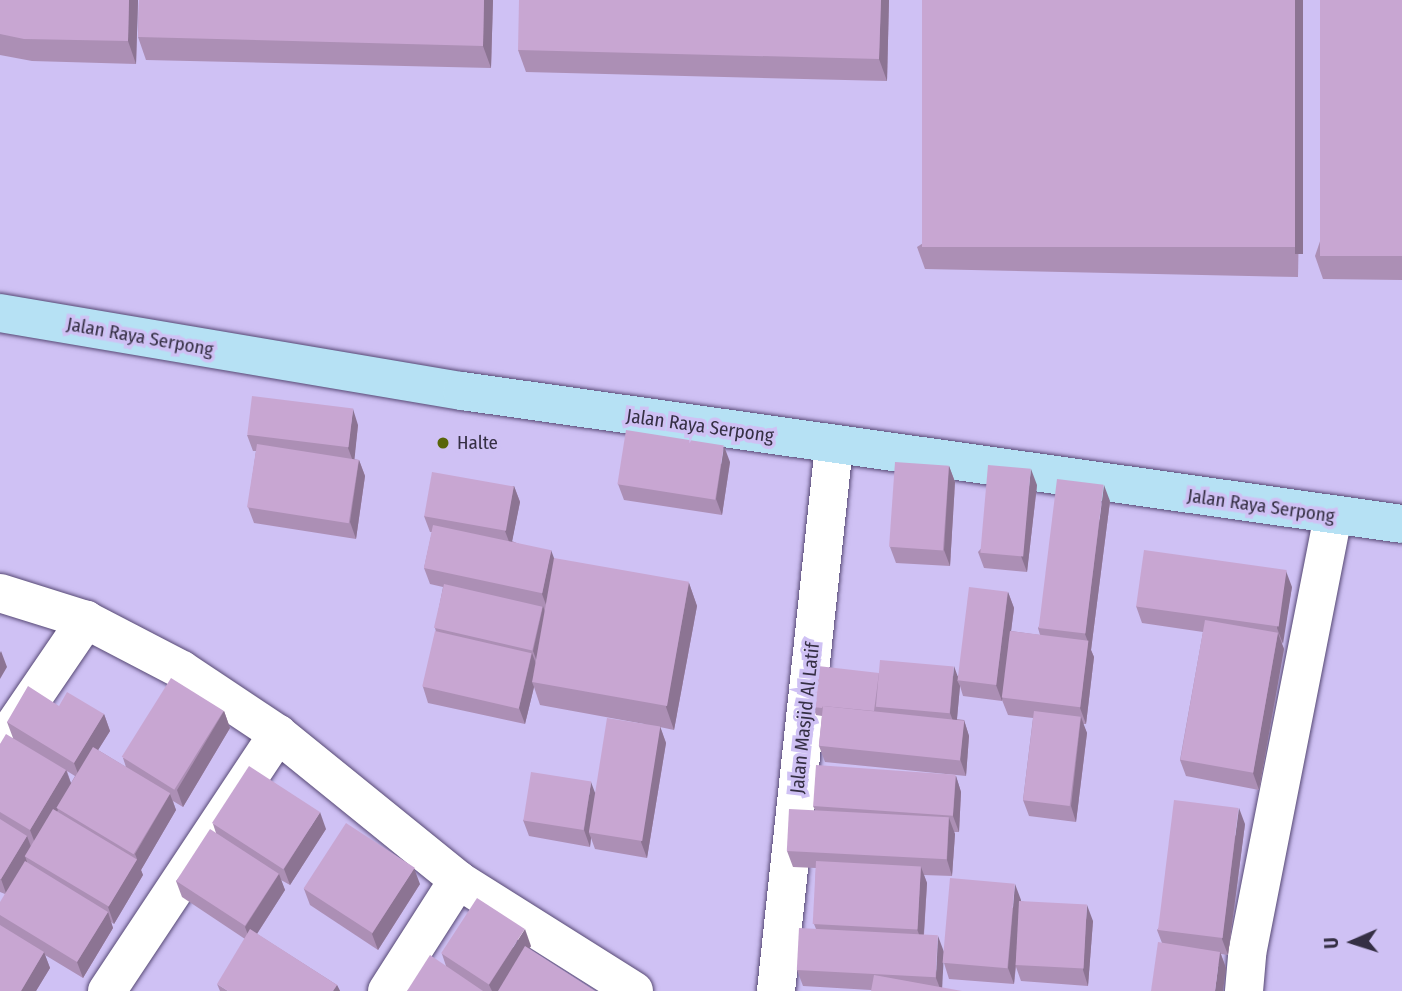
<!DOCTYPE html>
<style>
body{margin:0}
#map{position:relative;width:1402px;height:991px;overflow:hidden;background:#cfc1f4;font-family:"Fira Sans Condensed",sans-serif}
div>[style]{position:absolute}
.roads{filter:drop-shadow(0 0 2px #564874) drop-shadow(0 0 2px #564874)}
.minor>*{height:38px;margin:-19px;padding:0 19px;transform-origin:19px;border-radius:19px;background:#fff}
.secondary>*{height:38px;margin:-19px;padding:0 19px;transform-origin:19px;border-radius:19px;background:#b6e1f4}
.wall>*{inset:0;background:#ac8fb5}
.shaded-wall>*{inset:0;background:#8c7493;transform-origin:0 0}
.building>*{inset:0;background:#c8a6d2;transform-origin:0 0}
.dots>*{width:19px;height:19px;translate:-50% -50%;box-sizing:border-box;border:4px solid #cfc1f4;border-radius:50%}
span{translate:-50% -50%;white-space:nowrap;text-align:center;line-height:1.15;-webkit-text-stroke:7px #cfc1f4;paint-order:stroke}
.street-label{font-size:19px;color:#352f44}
.poi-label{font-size:19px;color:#352f44}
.left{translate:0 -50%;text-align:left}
.north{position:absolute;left:1318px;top:907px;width:70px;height:70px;-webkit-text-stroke:5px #cfc1f4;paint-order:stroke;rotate:267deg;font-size:19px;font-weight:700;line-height:28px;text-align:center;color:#352f44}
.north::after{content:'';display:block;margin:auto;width:24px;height:32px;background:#352f44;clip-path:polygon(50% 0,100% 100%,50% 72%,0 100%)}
</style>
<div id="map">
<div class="roads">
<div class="minor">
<div style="left:0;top:593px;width:90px;rotate:17.4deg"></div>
<div style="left:86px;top:620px;width:108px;rotate:27.5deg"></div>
<div style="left:182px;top:670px;width:115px;rotate:33.7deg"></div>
<div style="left:278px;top:734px;width:232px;rotate:39deg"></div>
<div style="left:458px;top:880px;width:208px;rotate:32.2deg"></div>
<div style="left:0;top:746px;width:153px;rotate:-55.7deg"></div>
<div style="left:107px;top:991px;width:309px;rotate:-56.4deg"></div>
<div style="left:387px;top:991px;width:132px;rotate:-57.4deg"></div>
<div style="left:776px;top:991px;width:548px;rotate:-83.93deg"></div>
<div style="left:1244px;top:991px;width:37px;rotate:-85deg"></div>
<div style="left:1247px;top:954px;width:446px;rotate:-78.9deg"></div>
</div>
<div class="secondary">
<div style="left:0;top:313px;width:469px;rotate:9.6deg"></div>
<div style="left:462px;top:391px;width:949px;rotate:8.05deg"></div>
</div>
</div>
<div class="wall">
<div style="clip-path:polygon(0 0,138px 0,136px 64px,32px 61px,0 55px)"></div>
<div style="clip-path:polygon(139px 0,493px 0,491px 68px,146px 60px,138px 37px)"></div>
<div style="clip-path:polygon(889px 0,887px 81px,526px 72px,518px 50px)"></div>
<div style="clip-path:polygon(1303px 0,1298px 277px,925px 269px,917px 247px)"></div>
<div style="clip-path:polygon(1402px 0,1402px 280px,1323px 279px,1315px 256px)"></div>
<div style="clip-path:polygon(358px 425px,354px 459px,359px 460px,365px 476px,356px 539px,254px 523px,248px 507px,256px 451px,253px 451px,247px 435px)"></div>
<div style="clip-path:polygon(730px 462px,722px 515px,624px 500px,618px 484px)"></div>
<div style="clip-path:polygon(949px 466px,955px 482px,950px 566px,896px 563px,890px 547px)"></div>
<div style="clip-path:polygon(1037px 485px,1027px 572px,984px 568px,978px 552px)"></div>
<div style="clip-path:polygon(514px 486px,520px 502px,512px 541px,555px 559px,689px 583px,697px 606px,674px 730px,660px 727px,666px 743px,647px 858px,595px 849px,591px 838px,590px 847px,529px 836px,523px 820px,595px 793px,644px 724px,540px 705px,534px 687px,525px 724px,428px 703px,423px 687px,436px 632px,435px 628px,443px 587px,430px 584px,424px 568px,432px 532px,430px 532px,424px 516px)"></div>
<div style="clip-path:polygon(1110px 501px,1091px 650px,1094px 657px,1086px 724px,1083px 724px,1087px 733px,1076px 822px,1029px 816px,1023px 800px,1033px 718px,1008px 715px,1002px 700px,1002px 701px,963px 696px,960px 686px,957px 719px,964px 720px,969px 736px,966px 776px,825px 762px,819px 746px,822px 716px,816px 715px,813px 707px,879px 673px,958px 676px,1008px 592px,1014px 608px,1011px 631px,1040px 635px,1038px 628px)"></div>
<div style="clip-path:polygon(1292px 587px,1282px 644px,1284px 649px,1259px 790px,1186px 776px,1180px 760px,1203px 632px,1142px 623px,1136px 606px)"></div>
<div style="clip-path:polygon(evenodd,59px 706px,104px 714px,110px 731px,98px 750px,126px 767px,123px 758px,224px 711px,230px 728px,183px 807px,173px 801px,176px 810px,141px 870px,143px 875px,114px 924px,111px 922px,113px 928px,83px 978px,45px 955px,50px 968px,36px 991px,0 991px,0 915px,5px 894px,0 892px,0 744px,13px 738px,7px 722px,59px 706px,67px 771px,75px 776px,71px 783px,67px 771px)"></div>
<div style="clip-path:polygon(956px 776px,961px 792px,959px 832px,954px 832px,955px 834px,952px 876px,924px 875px,927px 883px,924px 935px,942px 987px,871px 990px,803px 986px,797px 970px,816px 929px,814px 924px,816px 868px,793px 867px,787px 851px,815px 810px,813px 806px)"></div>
<div style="clip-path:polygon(213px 824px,326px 829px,290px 885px,281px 880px,285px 890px,257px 934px,337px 985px,340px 991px,228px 991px,245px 939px,182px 897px,176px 881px,216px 833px)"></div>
<div style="clip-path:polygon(1245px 824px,1228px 955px,1221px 954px,1226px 968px,1162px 943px,1157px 930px)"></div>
<div style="clip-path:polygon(420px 884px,378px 950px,310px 905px,304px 889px)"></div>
<div style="clip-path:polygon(1021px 901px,1093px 921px,1088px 986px,1021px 981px,1016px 967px,1014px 984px,949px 979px,944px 963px)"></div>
<div style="clip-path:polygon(531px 946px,529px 949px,595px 991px,407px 991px,446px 966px,442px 954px)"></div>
<div style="clip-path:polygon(217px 984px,228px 991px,220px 991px)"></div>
</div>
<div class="shaded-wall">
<div style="clip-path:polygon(129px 0,138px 0,136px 64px,128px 41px)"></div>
<div style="clip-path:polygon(484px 0,493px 0,491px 68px,483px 46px)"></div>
<div style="clip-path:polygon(881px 0,889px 0,887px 81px,879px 59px)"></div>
<div style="left:1295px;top:0;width:8px;height:254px"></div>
<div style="clip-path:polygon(353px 409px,358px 425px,354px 464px,348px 448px)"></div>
<div style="clip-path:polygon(724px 446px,730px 462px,722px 515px,716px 499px)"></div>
<div style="clip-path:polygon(359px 460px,365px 476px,356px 539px,350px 522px)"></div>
<div style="clip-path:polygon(949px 466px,955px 482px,950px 566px,944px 550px)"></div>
<div style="clip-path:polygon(1031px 469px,1037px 485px,1027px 572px,1021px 556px)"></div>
<div style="clip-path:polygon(1104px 485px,1110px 501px,1091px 650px,1094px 657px,1086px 724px,1080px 708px,1088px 642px,1085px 634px)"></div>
<div style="clip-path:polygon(514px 486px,520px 502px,511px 547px,505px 531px)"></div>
<div style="clip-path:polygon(551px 550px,557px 566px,548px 610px,542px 594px)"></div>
<div style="clip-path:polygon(1286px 571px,1292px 587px,1283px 644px,1277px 628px)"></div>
<div style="clip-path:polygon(689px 583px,697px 606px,674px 730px,666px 707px)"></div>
<div style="clip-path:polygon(1008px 592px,1014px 608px,1002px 701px,996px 685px)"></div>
<div style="clip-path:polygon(543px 606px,549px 623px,539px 667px,533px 651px)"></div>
<div style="clip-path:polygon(1278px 633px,1284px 649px,1259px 790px,1253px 773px)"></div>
<div style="clip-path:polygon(1px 651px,7px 667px,0 679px,0 653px)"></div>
<div style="clip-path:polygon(532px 653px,538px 669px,532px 682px,534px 687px,525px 724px,519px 708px)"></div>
<div style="clip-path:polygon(954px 666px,959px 680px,957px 680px,960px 686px,956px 729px,950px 713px)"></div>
<div style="clip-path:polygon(224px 711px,230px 728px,183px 807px,177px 790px)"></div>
<div style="clip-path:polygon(104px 714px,110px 731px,80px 779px,74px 763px)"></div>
<div style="clip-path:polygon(1081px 717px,1087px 733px,1076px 822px,1071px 806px)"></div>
<div style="clip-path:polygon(964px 720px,969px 736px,966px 776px,960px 759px)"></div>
<div style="clip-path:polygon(660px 726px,666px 743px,647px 858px,641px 842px)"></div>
<div style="clip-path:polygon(66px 770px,72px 786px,57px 808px,58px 810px,36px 846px,30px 830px)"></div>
<div style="clip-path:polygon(956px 776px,961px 792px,959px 832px,953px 816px)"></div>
<div style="clip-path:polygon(591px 782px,597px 798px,589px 833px,591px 838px,590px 847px,584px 830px)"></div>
<div style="clip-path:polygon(170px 794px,176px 810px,141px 870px,143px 875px,114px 924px,108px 907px,137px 859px,135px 854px)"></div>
<div style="clip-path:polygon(1239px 808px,1245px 824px,1228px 955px,1222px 939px)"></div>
<div style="clip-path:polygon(320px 812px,326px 829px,290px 885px,284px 869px)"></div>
<div style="clip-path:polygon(949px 818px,955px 834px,952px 876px,947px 860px)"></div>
<div style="clip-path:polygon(27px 836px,33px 852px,25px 856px,27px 862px,7px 896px,1px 879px)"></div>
<div style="clip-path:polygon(921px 867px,927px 883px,923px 945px,917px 929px)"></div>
<div style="clip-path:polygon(414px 868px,420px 884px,378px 950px,372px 934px)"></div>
<div style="clip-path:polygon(279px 874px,285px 890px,251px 943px,245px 927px)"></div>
<div style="clip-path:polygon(1015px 884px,1021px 900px,1014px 984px,1008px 968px)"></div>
<div style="clip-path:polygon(1087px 905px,1093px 921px,1088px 986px,1083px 970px)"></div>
<div style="clip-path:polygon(108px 912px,113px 928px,83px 978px,77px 962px)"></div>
<div style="clip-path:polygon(525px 929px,531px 946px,502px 991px,492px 991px,489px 985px)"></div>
<div style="clip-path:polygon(938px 936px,944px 952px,942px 991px,941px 991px,936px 978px)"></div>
<div style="clip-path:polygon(44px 952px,50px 968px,36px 991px,21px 991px)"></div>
<div style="clip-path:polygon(1220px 952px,1226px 968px,1223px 991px,1215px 991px)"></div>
<div style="clip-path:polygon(337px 985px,340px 991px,333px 991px)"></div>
</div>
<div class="building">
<div style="clip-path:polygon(0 0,129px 0,128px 41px,24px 39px,0 34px)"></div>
<div style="clip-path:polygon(139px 0,484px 0,483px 46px,138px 37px)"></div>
<div style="clip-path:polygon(519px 0,881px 0,879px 59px,518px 50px)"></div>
<div style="left:922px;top:0;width:373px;height:247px"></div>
<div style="left:1320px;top:0;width:82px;height:256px"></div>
<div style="left:252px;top:396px;width:102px;height:39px;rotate:7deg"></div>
<div style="left:626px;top:430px;width:99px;height:55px;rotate:9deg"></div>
<div style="left:257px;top:444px;width:103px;height:64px;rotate:9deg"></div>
<div style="left:895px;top:462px;width:54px;height:85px;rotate:4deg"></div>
<div style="left:988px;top:465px;width:43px;height:88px;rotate:5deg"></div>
<div style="left:432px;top:472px;width:83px;height:45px;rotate:10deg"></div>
<div style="left:1057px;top:479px;width:47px;height:150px;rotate:7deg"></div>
<div style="left:433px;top:525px;width:121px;height:44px;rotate:12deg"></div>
<div style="left:1144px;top:550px;width:144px;height:57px;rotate:8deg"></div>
<div style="left:554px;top:558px;width:137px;height:126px;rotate:10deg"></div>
<div style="left:444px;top:584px;width:101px;height:45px;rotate:13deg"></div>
<div style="left:969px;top:587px;width:39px;height:94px;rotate:7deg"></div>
<div style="left:1205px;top:620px;width:74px;height:142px;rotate:10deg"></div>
<div style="left:435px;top:631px;width:99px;height:57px;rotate:13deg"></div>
<div style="left:1010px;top:631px;width:79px;height:67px;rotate:7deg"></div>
<div style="left:880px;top:660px;width:74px;height:47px;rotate:5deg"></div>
<div style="clip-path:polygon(818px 666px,879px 673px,874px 711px,823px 706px,822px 708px,813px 707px)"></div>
<div style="left:171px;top:678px;width:62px;height:93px;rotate:32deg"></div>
<div style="clip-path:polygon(28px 686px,59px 706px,67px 692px,104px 714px,74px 763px,7px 722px)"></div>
<div style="left:823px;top:706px;width:142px;height:40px;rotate:6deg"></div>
<div style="left:1034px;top:711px;width:47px;height:90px;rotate:7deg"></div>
<div style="left:607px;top:718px;width:54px;height:116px;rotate:9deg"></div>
<div style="clip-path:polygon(6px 734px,66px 770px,30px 830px,0 812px,0 744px)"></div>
<div style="left:93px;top:747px;width:90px;height:71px;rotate:31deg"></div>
<div style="left:816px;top:765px;width:140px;height:41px;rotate:4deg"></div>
<div style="left:249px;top:766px;width:85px;height:68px;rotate:33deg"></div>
<div style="left:531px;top:772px;width:61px;height:49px;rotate:9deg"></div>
<div style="left:1174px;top:800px;width:65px;height:131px;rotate:7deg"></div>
<div style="left:53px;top:809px;width:98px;height:55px;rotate:31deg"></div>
<div style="left:789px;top:809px;width:160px;height:42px;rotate:3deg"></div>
<div style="clip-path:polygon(0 819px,27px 836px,1px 879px,0 879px)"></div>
<div style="left:346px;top:823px;width:82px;height:78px;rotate:33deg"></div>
<div style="left:210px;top:829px;width:82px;height:62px;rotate:33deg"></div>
<div style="clip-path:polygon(25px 861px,108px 912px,77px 962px,0 915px,0 902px)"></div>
<div style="left:816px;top:861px;width:105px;height:63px;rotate:3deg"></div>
<div style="left:950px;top:878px;width:65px;height:85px;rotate:5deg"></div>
<div style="left:477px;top:898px;width:57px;height:66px;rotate:33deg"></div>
<div style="left:1019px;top:901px;width:68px;height:64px;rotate:3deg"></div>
<div style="clip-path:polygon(0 925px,44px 952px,21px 991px,0 991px)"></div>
<div style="left:799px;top:928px;width:139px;height:42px;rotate:3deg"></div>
<div style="clip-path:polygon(250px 929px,337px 985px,333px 991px,228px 991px,217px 984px)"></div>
<div style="clip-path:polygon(1158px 942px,1220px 952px,1215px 991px,1151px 991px)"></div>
<div style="clip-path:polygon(525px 946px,595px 991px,498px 991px)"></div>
<div style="clip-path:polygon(430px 955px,483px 991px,407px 991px)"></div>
<div style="clip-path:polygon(874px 975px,962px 991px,871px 991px)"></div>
</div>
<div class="dots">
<div style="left:443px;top:443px;background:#596509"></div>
</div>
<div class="street-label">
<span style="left:140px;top:337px;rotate:10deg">Jalan Raya Serpong</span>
<span style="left:700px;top:426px;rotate:8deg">Jalan Raya Serpong</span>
<span style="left:1261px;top:506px;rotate:8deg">Jalan Raya Serpong</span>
<span style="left:805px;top:718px;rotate:-84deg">Jalan Masjid Al Latif</span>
</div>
<div class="poi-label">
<span class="left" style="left:457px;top:443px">Halte</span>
</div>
<div class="north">U</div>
</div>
